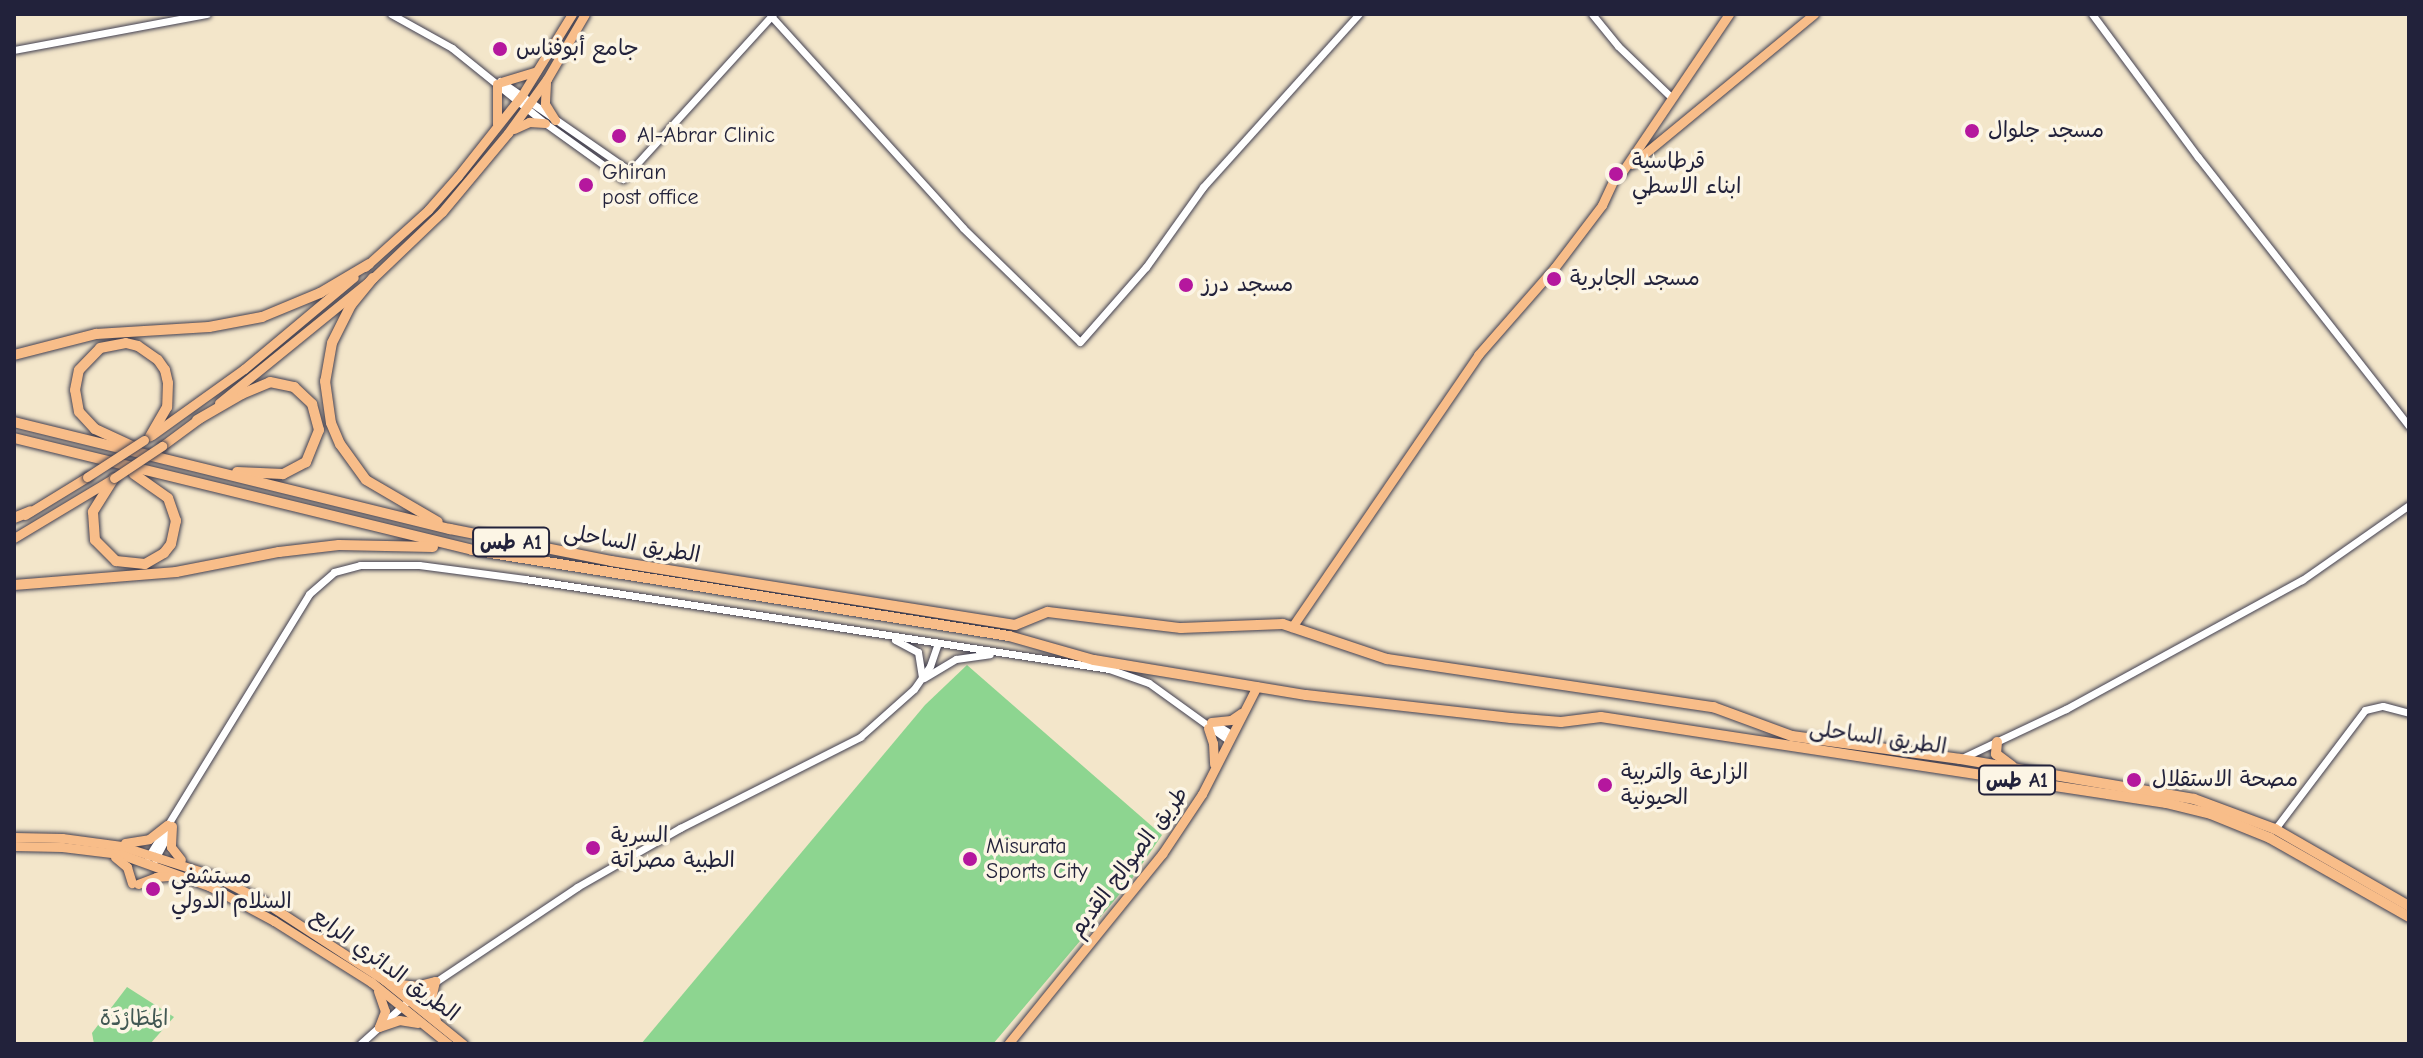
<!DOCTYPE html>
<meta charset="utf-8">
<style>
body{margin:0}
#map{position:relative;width:2423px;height:1058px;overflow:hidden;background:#f3e6ca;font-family:"Comic Neue","Playpen Sans Arabic",sans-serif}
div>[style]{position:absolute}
.green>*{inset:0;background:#8dd590}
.roads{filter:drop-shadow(0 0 2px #413f50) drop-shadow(0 0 2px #413f50)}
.minor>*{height:7px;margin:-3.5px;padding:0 3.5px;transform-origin:3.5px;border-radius:3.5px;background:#fff}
.major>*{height:9px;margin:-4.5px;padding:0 4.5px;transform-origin:4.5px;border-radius:4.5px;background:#f8bd89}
.highway>*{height:10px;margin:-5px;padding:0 5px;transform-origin:5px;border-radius:5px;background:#f8bd89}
.bridges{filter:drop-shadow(0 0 2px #413f50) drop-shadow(0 0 2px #413f50)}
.major-bridge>*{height:9px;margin:-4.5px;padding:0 4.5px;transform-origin:4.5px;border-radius:4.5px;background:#f8bd89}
.dots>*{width:22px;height:22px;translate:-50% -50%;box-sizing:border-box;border:4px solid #fcf5e5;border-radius:50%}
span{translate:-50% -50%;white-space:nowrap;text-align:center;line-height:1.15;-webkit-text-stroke:7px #fcf5e5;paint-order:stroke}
.shield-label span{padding:2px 6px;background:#fcf5e5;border:2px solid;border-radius:6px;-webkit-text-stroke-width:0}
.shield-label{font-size:20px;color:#22223b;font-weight:700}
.poi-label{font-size:22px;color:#22223b}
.left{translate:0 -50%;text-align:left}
.street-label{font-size:22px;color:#22223b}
.park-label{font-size:22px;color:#425854}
.frame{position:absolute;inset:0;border:16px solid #22223b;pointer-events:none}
</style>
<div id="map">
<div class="green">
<div style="clip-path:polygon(967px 665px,1162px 835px,1129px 883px,993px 1044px,641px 1044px,925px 705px)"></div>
<div style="clip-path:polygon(127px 987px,174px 1017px,150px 1044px,94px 1044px,92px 1033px)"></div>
</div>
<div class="roads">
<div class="minor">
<div style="left:391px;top:14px;width:70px;rotate:29.1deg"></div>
<div style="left:452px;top:48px;width:119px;rotate:38.9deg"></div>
<div style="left:545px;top:123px;width:96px;rotate:35.7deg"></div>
<div style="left:623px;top:179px;width:223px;rotate:-47.7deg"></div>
<div style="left:1592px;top:14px;width:41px;rotate:50.9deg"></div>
<div style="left:1618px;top:46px;width:75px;rotate:43.9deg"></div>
<div style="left:2092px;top:14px;width:178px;rotate:53.5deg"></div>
<div style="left:2198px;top:157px;width:342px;rotate:51.9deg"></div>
<div style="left:771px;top:16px;width:286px;rotate:47.8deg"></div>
<div style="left:963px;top:228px;width:163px;rotate:44.3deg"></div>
<div style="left:1080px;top:342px;width:100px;rotate:-48.7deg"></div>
<div style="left:1146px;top:267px;width:98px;rotate:-54.5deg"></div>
<div style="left:1203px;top:187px;width:233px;rotate:-48deg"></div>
<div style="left:14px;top:50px;width:196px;rotate:-10.6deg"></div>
<div style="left:500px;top:81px;width:158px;rotate:34.7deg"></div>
<div style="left:895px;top:640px;width:26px;rotate:28deg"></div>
<div style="left:918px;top:652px;width:25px;rotate:81deg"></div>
<div style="left:924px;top:678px;width:37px;rotate:-31deg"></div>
<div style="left:956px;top:659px;width:34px;rotate:-8deg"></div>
<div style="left:1212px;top:722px;width:22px;rotate:32deg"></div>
<div style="left:1960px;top:759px;width:117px;rotate:-25.3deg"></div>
<div style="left:2066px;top:709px;width:269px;rotate:-28.7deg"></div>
<div style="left:2302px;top:580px;width:131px;rotate:-35deg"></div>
<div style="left:2275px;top:829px;width:149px;rotate:-52.9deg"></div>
<div style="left:2365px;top:710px;width:18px;rotate:-13deg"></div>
<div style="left:2383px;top:706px;width:27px;rotate:15deg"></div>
<div style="left:148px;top:857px;width:308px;rotate:-58.5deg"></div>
<div style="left:309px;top:594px;width:33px;rotate:-41deg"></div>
<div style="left:334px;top:572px;width:27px;rotate:-15deg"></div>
<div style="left:360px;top:565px;width:59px"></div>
<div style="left:419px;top:565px;width:107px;rotate:7.5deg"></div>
<div style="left:525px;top:579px;width:591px;rotate:8.76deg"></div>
<div style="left:1109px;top:669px;width:42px;rotate:19.3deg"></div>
<div style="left:1149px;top:683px;width:97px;rotate:35.8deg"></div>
<div style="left:155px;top:859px;width:32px;rotate:-62deg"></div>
<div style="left:360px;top:1044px;width:67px;rotate:-42deg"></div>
<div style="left:410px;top:999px;width:201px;rotate:-33.8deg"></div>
<div style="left:577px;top:887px;width:119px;rotate:-29.8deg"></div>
<div style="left:680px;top:828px;width:202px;rotate:-26.8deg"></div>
<div style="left:860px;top:737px;width:72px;rotate:-41.6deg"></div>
<div style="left:914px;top:689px;width:28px;rotate:-55deg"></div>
<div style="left:930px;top:666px;width:24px;rotate:-71deg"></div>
</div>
<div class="major">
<div style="left:501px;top:82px;width:37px;rotate:-17deg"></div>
<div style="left:546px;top:83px;width:21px;rotate:93deg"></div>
<div style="left:545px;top:104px;width:19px;rotate:58deg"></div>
<div style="left:497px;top:124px;width:40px;rotate:-90deg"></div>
<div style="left:514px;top:129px;width:17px;rotate:-25deg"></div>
<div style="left:529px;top:122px;width:16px;rotate:4deg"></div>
<div style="left:1632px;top:164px;width:236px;rotate:-39.5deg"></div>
<div style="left:365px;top:267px;width:85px;rotate:-42.1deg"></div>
<div style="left:428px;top:210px;width:45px;rotate:-48.6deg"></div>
<div style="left:458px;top:176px;width:103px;rotate:-51.7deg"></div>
<div style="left:522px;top:95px;width:95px;rotate:-58.3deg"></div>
<div style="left:219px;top:403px;width:198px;rotate:-39.1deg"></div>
<div style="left:373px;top:278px;width:95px;rotate:-43.7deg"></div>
<div style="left:442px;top:212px;width:103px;rotate:-50.1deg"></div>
<div style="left:508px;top:133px;width:67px;rotate:-54.2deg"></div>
<div style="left:547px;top:79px;width:75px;rotate:-59.7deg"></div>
<div style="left:152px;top:435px;width:113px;rotate:-35.7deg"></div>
<div style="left:244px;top:369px;width:143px;rotate:-39.9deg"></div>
<div style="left:162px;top:446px;width:49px;rotate:-36.6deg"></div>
<div style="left:25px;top:515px;width:73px;rotate:-31.5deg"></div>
<div style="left:14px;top:538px;width:117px;rotate:-31deg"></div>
<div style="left:1292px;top:627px;width:330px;rotate:-55.6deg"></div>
<div style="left:1478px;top:355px;width:117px;rotate:-48.8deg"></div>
<div style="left:1555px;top:267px;width:78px;rotate:-52.8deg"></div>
<div style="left:1602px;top:205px;width:29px;rotate:-65deg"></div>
<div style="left:1614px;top:179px;width:11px;rotate:-41deg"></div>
<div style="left:1622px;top:172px;width:191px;rotate:-55.9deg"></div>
<div style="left:1211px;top:722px;width:20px;rotate:-6deg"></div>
<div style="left:1231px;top:720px;width:12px;rotate:-35deg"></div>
<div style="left:1208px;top:728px;width:16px;rotate:72deg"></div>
<div style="left:1213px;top:743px;width:21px;rotate:87deg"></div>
<div style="left:172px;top:826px;width:21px;rotate:93deg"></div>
<div style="left:171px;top:847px;width:16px;rotate:52deg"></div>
<div style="left:14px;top:837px;width:48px;rotate:1.2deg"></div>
<div style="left:62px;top:838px;width:60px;rotate:7.7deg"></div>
<div style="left:121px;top:846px;width:96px;rotate:17.7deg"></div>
<div style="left:212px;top:875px;width:57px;rotate:27deg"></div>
<div style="left:263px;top:901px;width:145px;rotate:33.1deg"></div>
<div style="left:384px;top:980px;width:102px;rotate:39deg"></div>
<div style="left:125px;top:843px;width:24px;rotate:-9deg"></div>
<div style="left:149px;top:839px;width:23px;rotate:-38deg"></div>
<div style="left:14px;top:846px;width:48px;rotate:1.2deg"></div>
<div style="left:62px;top:847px;width:58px;rotate:6.9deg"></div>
<div style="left:120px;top:854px;width:95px;rotate:19.8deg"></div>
<div style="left:209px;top:886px;width:74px;rotate:28.3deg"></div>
<div style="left:274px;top:921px;width:115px;rotate:32.2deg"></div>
<div style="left:371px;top:982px;width:99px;rotate:38.8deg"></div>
<div style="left:115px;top:857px;width:16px;rotate:40deg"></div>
<div style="left:127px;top:867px;width:17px;rotate:73deg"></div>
<div style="left:138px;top:884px;width:19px;rotate:-21deg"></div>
<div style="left:156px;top:877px;width:21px;rotate:-5deg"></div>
<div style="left:435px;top:981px;width:22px;rotate:103deg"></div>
<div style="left:430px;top:1002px;width:19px;rotate:72deg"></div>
<div style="left:392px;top:983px;width:23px;rotate:7deg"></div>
<div style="left:415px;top:986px;width:21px;rotate:-14deg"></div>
<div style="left:378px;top:991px;width:21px;rotate:71deg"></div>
<div style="left:385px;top:1011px;width:17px;rotate:111deg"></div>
<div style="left:379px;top:1027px;width:21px;rotate:-19deg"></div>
<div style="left:399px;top:1020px;width:19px;rotate:9deg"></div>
<div style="left:1008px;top:1044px;width:245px;rotate:-51deg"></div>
<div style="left:1162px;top:854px;width:72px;rotate:-56.3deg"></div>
<div style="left:1202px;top:794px;width:121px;rotate:-63deg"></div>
</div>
<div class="highway">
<div style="left:373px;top:278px;width:35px;rotate:129deg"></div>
<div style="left:351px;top:305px;width:42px;rotate:116.6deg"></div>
<div style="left:332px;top:343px;width:39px;rotate:100deg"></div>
<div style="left:325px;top:381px;width:42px;rotate:81.9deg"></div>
<div style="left:331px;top:423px;width:23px;rotate:67deg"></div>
<div style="left:340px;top:444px;width:44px;rotate:54.2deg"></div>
<div style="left:366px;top:480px;width:83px;rotate:30.3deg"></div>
<div style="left:14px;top:355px;width:85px;rotate:-14.4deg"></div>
<div style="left:96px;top:334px;width:113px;rotate:-3.5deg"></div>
<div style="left:209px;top:327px;width:54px;rotate:-10.7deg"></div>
<div style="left:262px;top:317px;width:63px;rotate:-22.5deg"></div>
<div style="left:320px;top:293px;width:57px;rotate:-30.6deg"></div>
<div style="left:197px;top:420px;width:52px;rotate:-30deg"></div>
<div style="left:242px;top:394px;width:30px;rotate:-23deg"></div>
<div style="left:270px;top:382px;width:25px;rotate:12deg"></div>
<div style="left:294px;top:387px;width:25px;rotate:43deg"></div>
<div style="left:312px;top:404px;width:27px;rotate:75deg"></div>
<div style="left:319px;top:430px;width:35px;rotate:112deg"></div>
<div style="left:306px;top:462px;width:26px;rotate:152deg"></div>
<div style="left:283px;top:474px;width:46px;rotate:-177.5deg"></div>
<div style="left:14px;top:422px;width:449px;rotate:13.8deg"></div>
<div style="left:450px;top:529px;width:164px;rotate:11.2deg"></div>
<div style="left:611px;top:561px;width:409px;rotate:9deg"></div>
<div style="left:1015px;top:625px;width:35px;rotate:-22deg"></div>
<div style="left:1048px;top:612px;width:134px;rotate:6.9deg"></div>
<div style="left:1181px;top:628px;width:102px;rotate:-2.2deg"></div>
<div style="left:1283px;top:624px;width:110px;rotate:18.6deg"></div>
<div style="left:1387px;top:659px;width:330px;rotate:8.4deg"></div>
<div style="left:1713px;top:707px;width:84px;rotate:20.2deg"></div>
<div style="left:1792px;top:736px;width:170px;rotate:7.8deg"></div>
<div style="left:1960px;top:759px;width:237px;rotate:9.7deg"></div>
<div style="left:2194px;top:799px;width:86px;rotate:20.3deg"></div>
<div style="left:2275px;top:829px;width:155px;rotate:29.9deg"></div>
<div style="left:14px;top:438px;width:471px;rotate:13.7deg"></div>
<div style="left:472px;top:550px;width:544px;rotate:9.1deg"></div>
<div style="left:1009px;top:636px;width:88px;rotate:15.8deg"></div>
<div style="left:1094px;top:660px;width:215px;rotate:9.4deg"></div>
<div style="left:1306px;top:695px;width:206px;rotate:6.4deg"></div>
<div style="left:1511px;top:718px;width:50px;rotate:4.6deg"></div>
<div style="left:1561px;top:722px;width:40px;rotate:-7.1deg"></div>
<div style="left:1601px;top:717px;width:572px;rotate:8.65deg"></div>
<div style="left:2166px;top:803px;width:46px;rotate:13.7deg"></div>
<div style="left:2211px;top:814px;width:64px;rotate:22.1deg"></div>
<div style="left:2270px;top:838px;width:160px;rotate:29.6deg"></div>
<div style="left:132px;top:446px;width:41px;rotate:-155.3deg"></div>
<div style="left:95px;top:429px;width:23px;rotate:-133deg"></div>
<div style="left:79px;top:412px;width:22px;rotate:-100deg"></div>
<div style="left:75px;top:390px;width:20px;rotate:-79deg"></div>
<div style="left:79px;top:370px;width:30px;rotate:-46deg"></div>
<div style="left:100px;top:348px;width:26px;rotate:-11deg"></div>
<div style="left:126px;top:343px;width:12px;rotate:14deg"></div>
<div style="left:138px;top:346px;width:24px;rotate:35deg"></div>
<div style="left:158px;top:360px;width:12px;rotate:55deg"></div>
<div style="left:165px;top:370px;width:13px;rotate:77deg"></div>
<div style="left:168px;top:383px;width:24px;rotate:92deg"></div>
<div style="left:167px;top:407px;width:34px;rotate:120deg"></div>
<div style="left:114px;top:478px;width:40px;rotate:122deg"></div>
<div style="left:93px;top:512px;width:28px;rotate:86deg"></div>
<div style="left:95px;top:540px;width:30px;rotate:45deg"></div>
<div style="left:116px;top:561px;width:29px;rotate:6deg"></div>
<div style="left:145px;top:564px;width:22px;rotate:-30deg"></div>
<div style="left:164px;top:553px;width:11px;rotate:-52deg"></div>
<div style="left:171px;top:544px;width:24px;rotate:-78deg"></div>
<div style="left:176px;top:521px;width:24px;rotate:-109deg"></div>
<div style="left:168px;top:498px;width:42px;rotate:-144.8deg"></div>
<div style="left:14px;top:518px;width:18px;rotate:-22deg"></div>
<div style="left:14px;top:585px;width:163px;rotate:-4.6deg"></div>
<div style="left:176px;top:572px;width:105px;rotate:-11deg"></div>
<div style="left:279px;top:552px;width:60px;rotate:-6.7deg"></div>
<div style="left:339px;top:545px;width:94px;rotate:1.2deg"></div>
<div style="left:1997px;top:742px;width:12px;rotate:95deg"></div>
<div style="left:1996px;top:754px;width:20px;rotate:37deg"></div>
</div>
</div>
<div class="bridges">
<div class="major-bridge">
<div style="left:87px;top:477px;width:68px;rotate:-33deg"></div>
<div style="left:114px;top:478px;width:58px;rotate:-33.7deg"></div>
</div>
</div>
<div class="dots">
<div style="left:500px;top:49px;background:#b5179e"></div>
<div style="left:1972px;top:131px;background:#b5179e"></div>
<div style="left:619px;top:136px;background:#b5179e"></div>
<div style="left:1616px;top:174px;background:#b5179e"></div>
<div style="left:586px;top:185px;background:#b5179e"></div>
<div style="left:1554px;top:279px;background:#b5179e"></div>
<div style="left:1186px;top:285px;background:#b5179e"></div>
<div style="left:2134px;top:780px;background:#b5179e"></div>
<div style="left:1605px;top:785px;background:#b5179e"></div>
<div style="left:593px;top:848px;background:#b5179e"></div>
<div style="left:970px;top:859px;background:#b5179e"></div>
<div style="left:153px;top:889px;background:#b5179e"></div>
</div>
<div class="shield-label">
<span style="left:511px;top:542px">طس A1</span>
<span style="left:2017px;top:780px">طس A1</span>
</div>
<div class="poi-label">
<span class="left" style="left:516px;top:49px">جامع أبوفناس</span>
<span class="left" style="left:1988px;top:131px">مسجد جلوال</span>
<span class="left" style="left:637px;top:136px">Al-Abrar Clinic</span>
<span class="left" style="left:1632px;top:174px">قرطاسية<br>ابناء الاسطي</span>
<span class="left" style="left:602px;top:185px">Ghiran<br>post office</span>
<span class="left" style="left:1570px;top:279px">مسجد الجابرية</span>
<span class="left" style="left:1202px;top:285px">مسجد درز</span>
<span class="left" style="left:1621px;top:785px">الزارعة والتربية<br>الحيونية</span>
<span class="left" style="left:2152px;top:780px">مصحة الاستقلال</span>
<span class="left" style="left:611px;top:848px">السرية<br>الطبية مصراتة</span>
<span class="left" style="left:986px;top:859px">Misurata<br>Sports City</span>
<span class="left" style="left:171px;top:889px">مستشفي<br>السلام الدولي</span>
</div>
<div class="street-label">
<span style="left:632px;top:544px;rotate:10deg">الطريق الساحلى</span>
<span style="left:1878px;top:738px;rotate:8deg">الطريق الساحلى</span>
<span style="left:1129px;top:862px;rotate:-53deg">طريق الصوالح القديم</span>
<span style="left:385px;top:965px;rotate:36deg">الطريق الدائري الرابع</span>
</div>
<div class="park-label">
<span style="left:134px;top:1019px">المَطَارْدَة</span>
</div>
<div class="frame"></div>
</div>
